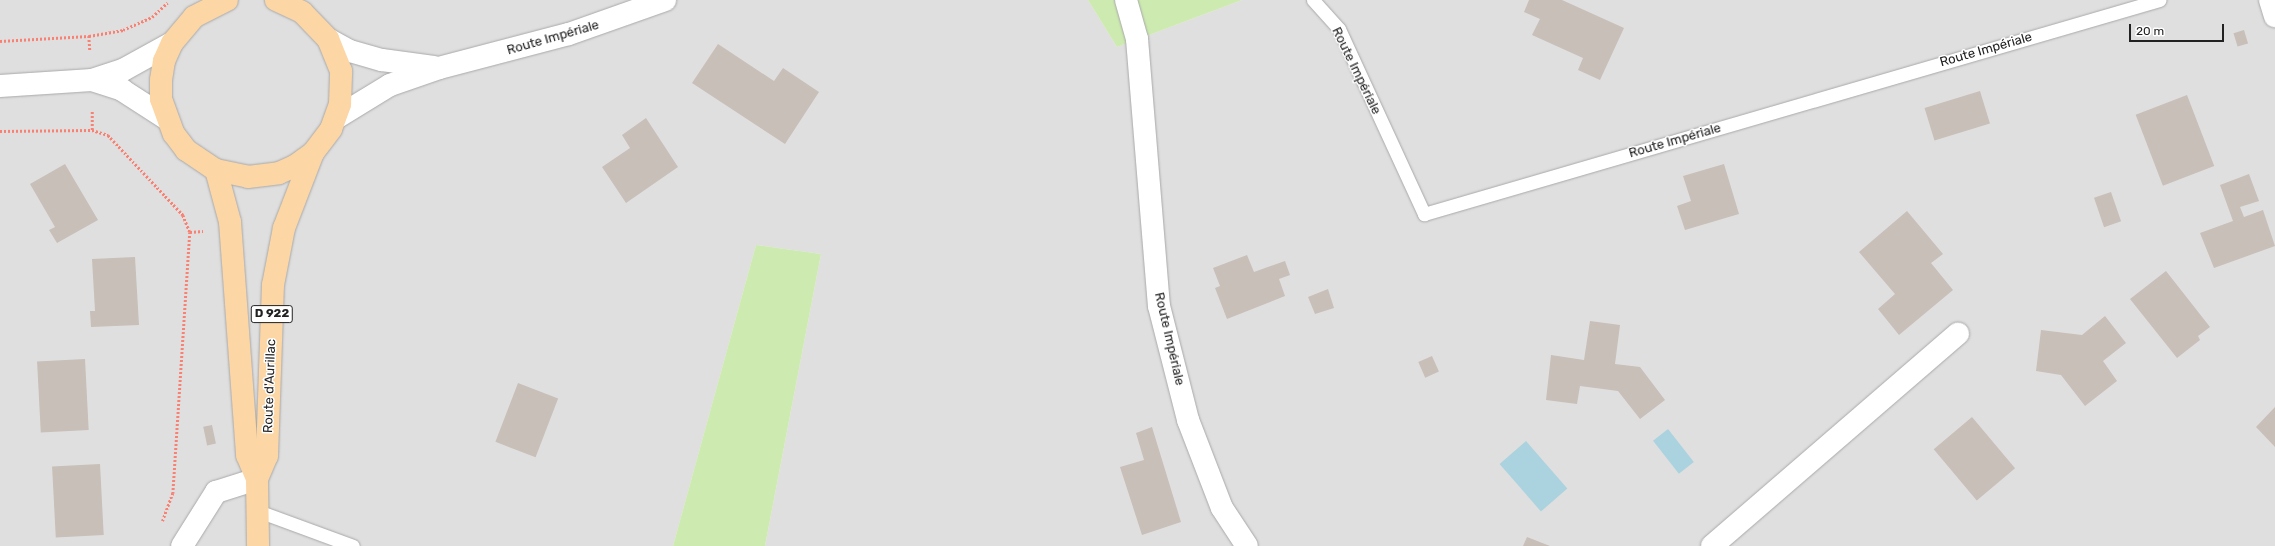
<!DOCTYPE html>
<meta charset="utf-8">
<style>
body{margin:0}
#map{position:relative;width:2275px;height:546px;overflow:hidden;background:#f2efe9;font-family:Rubik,sans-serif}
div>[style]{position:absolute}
.residential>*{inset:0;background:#e0dfdf}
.grass>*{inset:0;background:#cdebb0}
.water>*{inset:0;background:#aad3df;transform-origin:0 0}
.building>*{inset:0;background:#c7bfb8;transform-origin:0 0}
.path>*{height:2.5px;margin-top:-1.25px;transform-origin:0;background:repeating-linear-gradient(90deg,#fa8072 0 2px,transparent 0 4px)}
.roads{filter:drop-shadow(0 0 1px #a9a9a9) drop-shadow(0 0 1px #a9a9a9)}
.service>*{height:13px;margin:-6.5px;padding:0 6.5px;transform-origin:6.5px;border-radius:6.5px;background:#fff}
.minor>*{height:22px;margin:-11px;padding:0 11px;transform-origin:11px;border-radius:11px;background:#fff}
.tertiary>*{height:22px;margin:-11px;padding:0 11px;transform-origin:11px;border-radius:11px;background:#fff}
.primary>*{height:22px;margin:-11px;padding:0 11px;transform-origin:11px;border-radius:11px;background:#fcd6a4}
span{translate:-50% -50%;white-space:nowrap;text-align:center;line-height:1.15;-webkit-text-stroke:3px #fff;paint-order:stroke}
.shield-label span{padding:1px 3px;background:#fff;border:1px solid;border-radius:3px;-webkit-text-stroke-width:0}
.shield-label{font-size:12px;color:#222;font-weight:700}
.street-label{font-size:13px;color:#222}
.scale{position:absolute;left:2129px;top:24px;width:95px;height:18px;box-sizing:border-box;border:2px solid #222;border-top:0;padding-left:5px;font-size:12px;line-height:14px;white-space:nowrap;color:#222;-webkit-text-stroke:3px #fff;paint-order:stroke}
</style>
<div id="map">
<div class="residential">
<div style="clip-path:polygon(0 0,1088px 0,1117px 47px,1242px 0,2275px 0,2275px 546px,765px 546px,821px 254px,756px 245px,673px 546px,0 546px)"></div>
</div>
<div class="grass">
<div style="clip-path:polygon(1088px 0,1242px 0,1117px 47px)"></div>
<div style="clip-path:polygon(756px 245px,821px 254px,765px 546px,673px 546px)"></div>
</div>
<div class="water">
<div style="left:1668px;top:429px;width:42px;height:19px;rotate:52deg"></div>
<div style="left:1526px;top:441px;width:63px;height:35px;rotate:49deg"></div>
</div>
<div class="building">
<div style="clip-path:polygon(1529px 0,1562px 0,1624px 28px,1600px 80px,1578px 70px,1583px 58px,1532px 35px,1540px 19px,1524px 12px)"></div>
<div style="left:2244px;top:30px;width:14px;height:11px;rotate:73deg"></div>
<div style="clip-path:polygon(718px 44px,774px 81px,783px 68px,819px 92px,785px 144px,692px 83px)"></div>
<div style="left:1980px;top:91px;width:34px;height:58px;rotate:73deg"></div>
<div style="left:2187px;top:95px;width:76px;height:55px;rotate:69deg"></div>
<div style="clip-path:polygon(646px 118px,678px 167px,626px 203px,602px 167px,630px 148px,622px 135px)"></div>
<div style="clip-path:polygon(65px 164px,98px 220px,57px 243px,49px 230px,55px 227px,30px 184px)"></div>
<div style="clip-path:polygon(1724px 164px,1739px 214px,1685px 230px,1677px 206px,1691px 201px,1683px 176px)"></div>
<div style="clip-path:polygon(2249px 174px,2259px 201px,2240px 207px,2244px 217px,2263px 210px,2275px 246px,2214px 268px,2200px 233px,2233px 221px,2220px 185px)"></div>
<div style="left:2111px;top:192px;width:31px;height:18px;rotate:71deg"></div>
<div style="clip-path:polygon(1907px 211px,1943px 254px,1931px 263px,1953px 290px,1899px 335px,1878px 309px,1895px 294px,1859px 252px)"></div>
<div style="clip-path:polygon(1247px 255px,1254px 272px,1285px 261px,1290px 275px,1279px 279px,1285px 296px,1227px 319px,1215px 288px,1220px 286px,1213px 268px)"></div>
<div style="clip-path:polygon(135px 257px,139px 325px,91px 327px,90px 311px,95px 311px,92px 259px)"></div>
<div style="clip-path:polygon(2166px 271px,2210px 327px,2198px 336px,2200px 340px,2177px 358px,2130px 299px)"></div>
<div style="clip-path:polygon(1328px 289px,1334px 308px,1315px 314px,1308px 297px)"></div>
<div style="clip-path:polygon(2105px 316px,2126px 343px,2103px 361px,2117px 381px,2085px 406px,2061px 375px,2036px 371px,2041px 330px,2082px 335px)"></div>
<div style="clip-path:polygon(1590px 321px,1620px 325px,1615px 364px,1640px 367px,1665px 400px,1640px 419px,1618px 391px,1580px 386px,1577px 404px,1546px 400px,1551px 355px,1584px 360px)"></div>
<div style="left:1432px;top:356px;width:17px;height:15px;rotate:66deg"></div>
<div style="left:85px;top:359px;width:71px;height:48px;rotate:87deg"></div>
<div style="left:518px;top:383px;width:43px;height:63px;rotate:21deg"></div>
<div style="clip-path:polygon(2275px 407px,2275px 447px,2256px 427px)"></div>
<div style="left:1972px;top:417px;width:67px;height:50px;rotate:50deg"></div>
<div style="left:212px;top:425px;width:19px;height:9px;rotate:78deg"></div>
<div style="clip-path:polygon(1152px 427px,1181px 522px,1142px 535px,1120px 467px,1144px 460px,1136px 433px)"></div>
<div style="left:100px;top:464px;width:71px;height:48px;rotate:87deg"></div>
<div style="clip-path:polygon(1527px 537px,1550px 546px,1523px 546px)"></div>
</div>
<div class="path">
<div style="left:89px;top:36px;width:15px;rotate:86deg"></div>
<div style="left:0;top:41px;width:89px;rotate:-3.2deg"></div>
<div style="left:89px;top:36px;width:35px;rotate:-10deg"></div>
<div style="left:123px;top:30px;width:32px;rotate:-24deg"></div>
<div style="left:152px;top:17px;width:21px;rotate:-43deg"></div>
<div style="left:92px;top:130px;width:20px;rotate:-90deg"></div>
<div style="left:0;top:131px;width:92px;rotate:-0.6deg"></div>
<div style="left:92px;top:130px;width:17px;rotate:17deg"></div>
<div style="left:108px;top:135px;width:110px;rotate:46.8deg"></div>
<div style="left:183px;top:215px;width:18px;rotate:68deg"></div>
<div style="left:190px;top:232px;width:262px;rotate:93.7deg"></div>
<div style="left:173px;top:493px;width:30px;rotate:110deg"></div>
<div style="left:190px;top:232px;width:13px;rotate:-4deg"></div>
</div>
<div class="roads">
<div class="service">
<div style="left:1313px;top:0;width:39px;rotate:48deg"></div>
<div style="left:1339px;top:29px;width:204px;rotate:65.3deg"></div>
<div style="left:1424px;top:214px;width:766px;rotate:-16.23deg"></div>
<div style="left:258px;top:511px;width:101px;rotate:20.2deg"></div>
</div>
<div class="minor">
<div style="left:2270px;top:0;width:17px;rotate:73deg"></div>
<div style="left:182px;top:546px;width:64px;rotate:-57.8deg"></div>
<div style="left:216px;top:492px;width:43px;rotate:-17.6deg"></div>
<div style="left:1712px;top:546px;width:325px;rotate:-40.8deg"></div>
</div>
<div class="tertiary">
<div style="left:1126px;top:0;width:41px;rotate:74.2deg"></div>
<div style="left:1137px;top:39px;width:268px;rotate:85.3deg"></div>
<div style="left:1159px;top:306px;width:118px;rotate:75.7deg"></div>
<div style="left:1188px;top:420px;width:94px;rotate:68.9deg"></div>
<div style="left:1222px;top:508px;width:45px;rotate:56.7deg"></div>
<div style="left:328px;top:39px;width:25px;rotate:29deg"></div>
<div style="left:350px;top:51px;width:33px;rotate:16deg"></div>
<div style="left:382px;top:60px;width:52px;rotate:7.7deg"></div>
<div style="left:92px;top:80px;width:32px;rotate:18deg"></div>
<div style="left:122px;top:90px;width:54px;rotate:32.8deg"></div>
<div style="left:0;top:86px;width:92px;rotate:-3.7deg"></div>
<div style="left:92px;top:80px;width:33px;rotate:-18deg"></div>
<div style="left:123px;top:70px;width:56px;rotate:-28.9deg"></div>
<div style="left:336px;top:118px;width:63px;rotate:-31.4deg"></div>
<div style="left:390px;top:85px;width:52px;rotate:-19.1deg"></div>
<div style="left:439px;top:68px;width:134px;rotate:-14.7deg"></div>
<div style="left:569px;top:34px;width:102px;rotate:-19.5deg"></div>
</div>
<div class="primary">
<div style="left:227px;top:0;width:37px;rotate:153deg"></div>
<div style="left:194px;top:17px;width:34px;rotate:130deg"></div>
<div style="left:172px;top:43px;width:20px;rotate:114deg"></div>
<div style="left:164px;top:61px;width:19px;rotate:99deg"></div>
<div style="left:161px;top:80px;width:19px;rotate:90deg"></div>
<div style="left:161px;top:99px;width:37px;rotate:70deg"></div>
<div style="left:174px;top:134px;width:20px;rotate:53deg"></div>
<div style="left:186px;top:150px;width:36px;rotate:34deg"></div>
<div style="left:216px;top:170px;width:33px;rotate:12deg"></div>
<div style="left:248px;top:177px;width:31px;rotate:-7deg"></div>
<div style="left:279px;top:173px;width:17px;rotate:-24deg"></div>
<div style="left:295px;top:166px;width:22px;rotate:-36deg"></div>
<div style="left:313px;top:153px;width:30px;rotate:-53deg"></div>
<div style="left:331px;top:129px;width:27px;rotate:-70deg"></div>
<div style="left:340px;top:104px;width:33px;rotate:-88deg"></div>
<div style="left:341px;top:71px;width:35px;rotate:-112deg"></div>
<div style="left:328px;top:39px;width:37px;rotate:-134deg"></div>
<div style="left:302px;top:12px;width:29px;rotate:-155deg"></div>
<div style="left:216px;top:170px;width:54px;rotate:74.9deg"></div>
<div style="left:230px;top:222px;width:234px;rotate:85.8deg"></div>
<div style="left:247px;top:455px;width:26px;rotate:67deg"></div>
<div style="left:257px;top:479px;width:67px;rotate:89.1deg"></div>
<div style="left:257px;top:479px;width:25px;rotate:-67deg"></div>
<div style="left:267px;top:456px;width:171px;rotate:-88deg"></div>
<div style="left:273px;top:285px;width:58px;rotate:-79.1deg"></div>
<div style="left:284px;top:228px;width:80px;rotate:-68.9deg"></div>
</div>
</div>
<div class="shield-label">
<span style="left:272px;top:314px">D 922</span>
</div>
<div class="street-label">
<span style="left:553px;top:38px;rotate:-16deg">Route Impériale</span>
<span style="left:1986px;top:50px;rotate:-16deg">Route Impériale</span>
<span style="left:1356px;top:71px;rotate:64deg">Route Impériale</span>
<span style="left:1675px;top:141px;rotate:-16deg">Route Impériale</span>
<span style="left:1169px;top:339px;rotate:77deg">Route Impériale</span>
<span style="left:270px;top:386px;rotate:-88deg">Route d'Aurillac</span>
</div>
<div class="scale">20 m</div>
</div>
